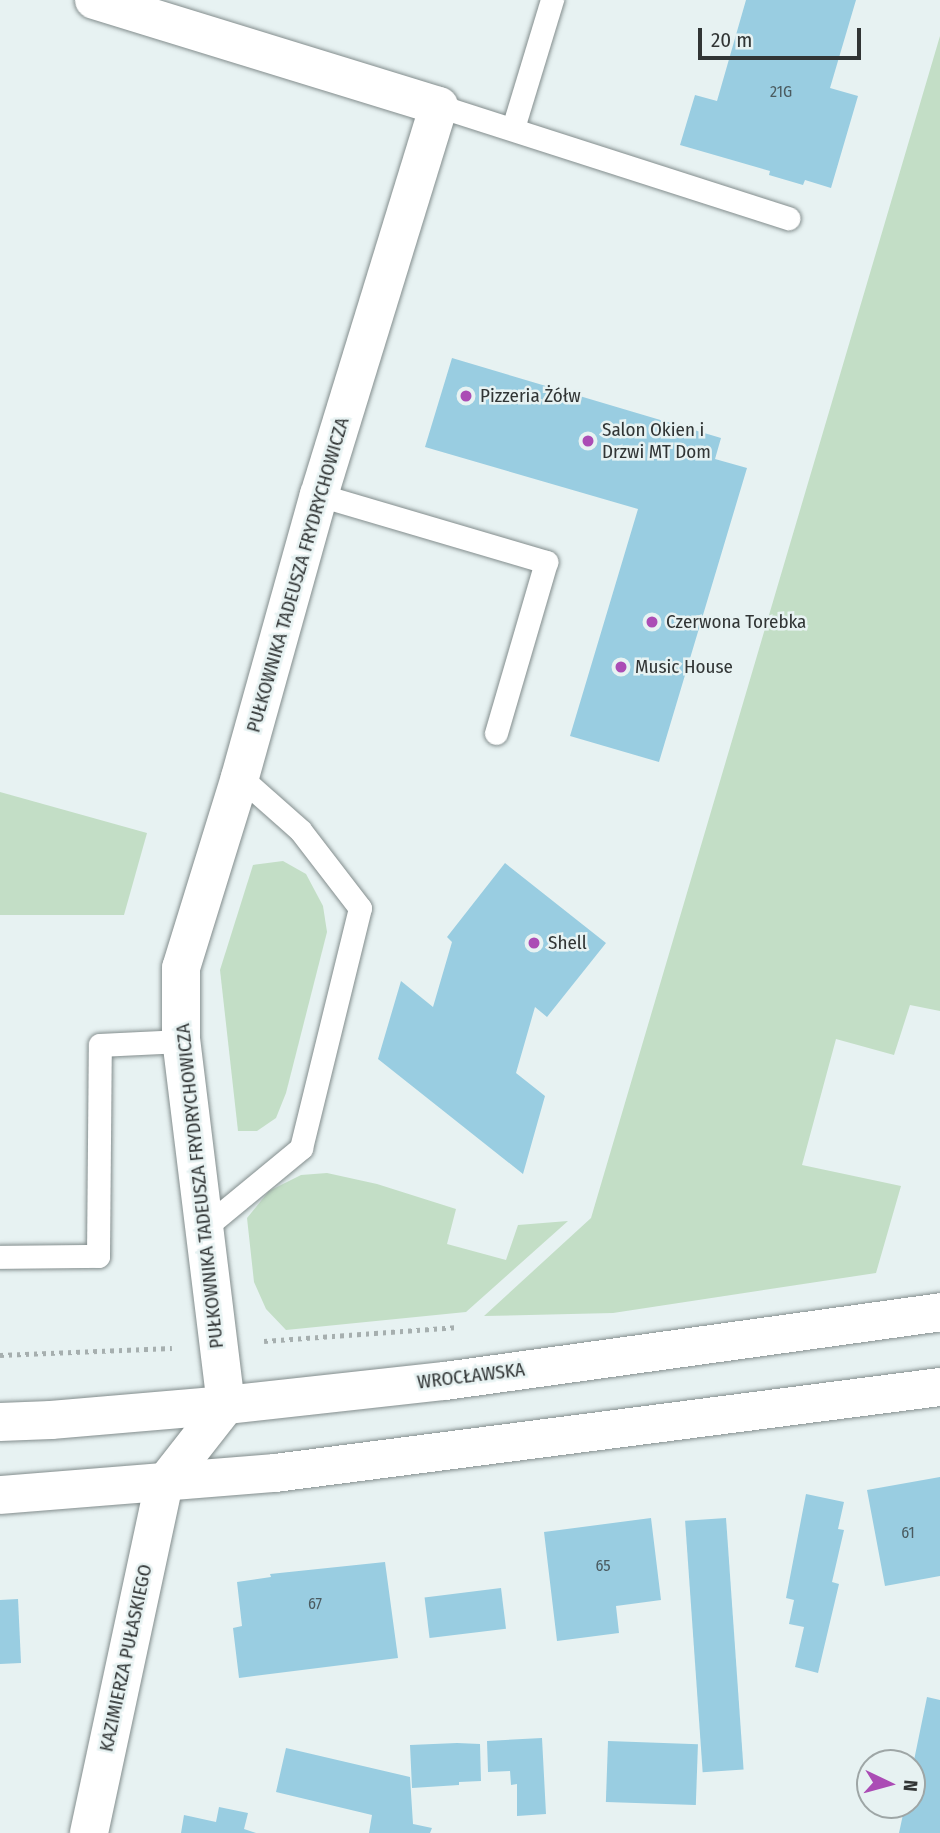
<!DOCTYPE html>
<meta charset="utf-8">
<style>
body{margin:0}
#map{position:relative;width:940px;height:1833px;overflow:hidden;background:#e7f2f2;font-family:"Fira Sans Condensed",sans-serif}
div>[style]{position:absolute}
.green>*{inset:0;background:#c3dec6}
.building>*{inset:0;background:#99cde1;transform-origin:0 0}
.path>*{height:4.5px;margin-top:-2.25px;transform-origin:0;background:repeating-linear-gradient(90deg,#a6afaf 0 3.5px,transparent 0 8.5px)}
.roads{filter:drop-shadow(0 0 2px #838d8d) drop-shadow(0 0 2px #838d8d)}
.lane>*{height:23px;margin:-11.5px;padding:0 11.5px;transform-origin:11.5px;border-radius:11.5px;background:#fff}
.street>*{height:38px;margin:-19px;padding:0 19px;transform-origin:19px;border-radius:19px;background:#fff}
.secondary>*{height:38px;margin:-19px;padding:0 19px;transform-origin:19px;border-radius:19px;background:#fff}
.dots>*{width:19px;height:19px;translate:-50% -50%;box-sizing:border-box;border:4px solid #e7f2f2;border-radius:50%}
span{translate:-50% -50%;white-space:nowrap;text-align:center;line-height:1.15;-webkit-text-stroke:5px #e7f2f2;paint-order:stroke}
.number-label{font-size:16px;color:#4b5b60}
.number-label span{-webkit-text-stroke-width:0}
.poi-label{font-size:19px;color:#313535}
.left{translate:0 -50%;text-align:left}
.street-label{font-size:19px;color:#313535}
.north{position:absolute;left:856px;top:1749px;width:70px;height:70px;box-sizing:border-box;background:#e7f2f2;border:2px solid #9ea6a6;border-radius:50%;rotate:95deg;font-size:19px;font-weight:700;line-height:28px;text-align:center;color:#313535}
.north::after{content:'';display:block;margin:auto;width:24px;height:32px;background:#ab4cb5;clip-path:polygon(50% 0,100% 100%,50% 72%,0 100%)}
.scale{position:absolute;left:698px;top:28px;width:163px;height:32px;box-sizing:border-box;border:4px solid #313535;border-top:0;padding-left:9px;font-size:21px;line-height:24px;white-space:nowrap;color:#313535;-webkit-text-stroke:5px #e7f2f2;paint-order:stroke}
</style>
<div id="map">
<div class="green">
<div style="clip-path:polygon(940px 36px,940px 1011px,910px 1005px,894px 1055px,836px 1039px,802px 1165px,901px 1186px,876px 1273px,613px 1313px,484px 1316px,591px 1218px)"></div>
<div style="clip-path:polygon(0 792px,147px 833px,124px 915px,0 915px)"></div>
<div style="clip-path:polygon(283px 861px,306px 874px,323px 906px,327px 932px,286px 1093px,276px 1118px,257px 1131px,238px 1131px,220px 970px,253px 865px)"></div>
<div style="clip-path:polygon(327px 1173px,377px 1184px,456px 1209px,447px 1244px,506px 1260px,518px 1225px,568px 1221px,466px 1312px,286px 1330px,266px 1309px,254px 1282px,247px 1218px,269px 1191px,301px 1175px)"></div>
</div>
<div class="building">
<div style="clip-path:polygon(746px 0,856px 0,830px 88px,858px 96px,831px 188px,805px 180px,803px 185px,769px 175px,770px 171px,680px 145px,695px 95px,717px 101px)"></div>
<div style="clip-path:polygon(452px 358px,721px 438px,715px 459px,747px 468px,659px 762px,570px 736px,638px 509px,425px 447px)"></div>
<div style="clip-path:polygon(505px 863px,606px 943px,547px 1017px,535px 1007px,516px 1073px,545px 1096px,523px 1174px,378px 1059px,401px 981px,433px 1007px,452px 942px,447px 937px)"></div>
<div style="clip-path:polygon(940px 1477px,940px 1576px,885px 1586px,867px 1490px)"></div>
<div style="clip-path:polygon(806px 1494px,844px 1502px,838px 1529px,844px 1530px,832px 1582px,839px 1584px,818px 1673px,795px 1667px,804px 1627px,789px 1624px,794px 1600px,786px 1598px)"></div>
<div style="clip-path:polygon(651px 1518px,661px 1600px,616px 1606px,619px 1633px,557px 1641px,544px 1532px)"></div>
<div style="left:726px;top:1518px;width:252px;height:41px;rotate:86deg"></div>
<div style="clip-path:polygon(385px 1562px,398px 1658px,239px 1678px,233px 1628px,242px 1626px,237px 1582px,271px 1577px,270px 1574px)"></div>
<div style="left:501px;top:1588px;width:41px;height:77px;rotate:83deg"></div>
<div style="clip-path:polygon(18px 1599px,21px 1663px,0 1664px,0 1600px)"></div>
<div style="clip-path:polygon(927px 1697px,940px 1700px,940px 1833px,899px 1833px,905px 1805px,912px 1805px,912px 1770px)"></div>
<div style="clip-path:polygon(542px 1738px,546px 1814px,517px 1816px,517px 1784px,511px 1785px,510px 1771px,488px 1772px,487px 1741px)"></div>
<div style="left:608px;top:1741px;width:90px;height:61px;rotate:2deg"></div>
<div style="clip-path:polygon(457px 1743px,480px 1744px,481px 1781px,459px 1782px,459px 1785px,412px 1788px,410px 1745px)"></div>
<div style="clip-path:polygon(286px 1748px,410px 1777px,413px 1824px,432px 1828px,430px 1833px,369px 1833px,372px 1815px,276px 1792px)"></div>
<div style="clip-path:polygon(219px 1807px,248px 1813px,244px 1829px,256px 1833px,181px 1833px,184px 1815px,216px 1822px)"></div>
</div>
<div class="path">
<div style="left:264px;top:1341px;width:195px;rotate:-4.1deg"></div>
<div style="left:0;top:1355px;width:172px;rotate:-2.3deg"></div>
</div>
<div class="roads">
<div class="lane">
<div style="left:439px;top:106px;width:367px;rotate:17.8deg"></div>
<div style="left:513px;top:128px;width:134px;rotate:-73.1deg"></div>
<div style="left:319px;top:495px;width:237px;rotate:16.4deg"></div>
<div style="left:546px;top:562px;width:178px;rotate:106.3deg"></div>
<div style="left:204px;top:1228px;width:126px;rotate:-39.5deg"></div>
<div style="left:301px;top:1148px;width:247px;rotate:-76.2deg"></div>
<div style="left:360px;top:908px;width:98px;rotate:-127.6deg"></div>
<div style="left:300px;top:830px;width:80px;rotate:-138.5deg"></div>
<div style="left:0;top:1257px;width:98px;rotate:-0.6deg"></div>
<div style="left:98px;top:1256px;width:211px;rotate:-89.5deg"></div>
<div style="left:100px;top:1045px;width:81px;rotate:-2.8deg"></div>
</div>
<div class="street">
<div style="left:89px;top:1833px;width:357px;rotate:-77.9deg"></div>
<div style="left:164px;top:1484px;width:100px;rotate:-51.9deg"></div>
<div style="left:226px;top:1405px;width:367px;rotate:-97deg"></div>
<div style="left:181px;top:1041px;width:73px;rotate:-90deg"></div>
<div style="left:181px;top:968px;width:200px;rotate:-72.8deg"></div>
<div style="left:240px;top:777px;width:293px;rotate:-74.4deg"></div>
<div style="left:319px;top:495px;width:407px;rotate:-72.9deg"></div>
<div style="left:439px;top:106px;width:361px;rotate:-162.9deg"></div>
</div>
<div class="secondary">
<div style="left:0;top:1422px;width:51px;rotate:-2.2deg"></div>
<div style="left:51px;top:1420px;width:176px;rotate:-4.9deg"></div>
<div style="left:226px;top:1405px;width:220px;rotate:-6.3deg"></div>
<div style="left:445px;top:1381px;width:500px;rotate:-7.9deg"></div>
<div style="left:0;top:1495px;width:276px;rotate:-4.6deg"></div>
<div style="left:275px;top:1473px;width:671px;rotate:-7.37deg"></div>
</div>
</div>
<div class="dots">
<div style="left:466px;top:396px;background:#ab4cb5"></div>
<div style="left:588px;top:441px;background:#ab4cb5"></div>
<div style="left:652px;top:622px;background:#ab4cb5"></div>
<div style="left:621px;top:667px;background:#ab4cb5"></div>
<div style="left:534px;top:943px;background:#ab4cb5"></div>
</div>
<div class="number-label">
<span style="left:781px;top:92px">21G</span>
<span style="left:908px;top:1533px">61</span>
<span style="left:603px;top:1566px">65</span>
<span style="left:315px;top:1604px">67</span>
</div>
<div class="poi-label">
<span class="left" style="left:480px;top:396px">Pizzeria Żółw</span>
<span class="left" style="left:602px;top:441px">Salon Okien i<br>Drzwi MT Dom</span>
<span class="left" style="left:666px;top:622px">Czerwona Torebka</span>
<span class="left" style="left:635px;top:667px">Music House</span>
<span class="left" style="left:548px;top:943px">Shell</span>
</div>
<div class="street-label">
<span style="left:298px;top:575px;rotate:-74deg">PUŁKOWNIKA TADEUSZA FRYDRYCHOWICZA</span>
<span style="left:200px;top:1186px;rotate:-96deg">PUŁKOWNIKA TADEUSZA FRYDRYCHOWICZA</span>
<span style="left:471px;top:1376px;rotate:-7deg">WROCŁAWSKA</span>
<span style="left:126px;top:1658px;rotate:-78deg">KAZIMIERZA PUŁASKIEGO</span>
</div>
<div class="north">N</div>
<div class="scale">20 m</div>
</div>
